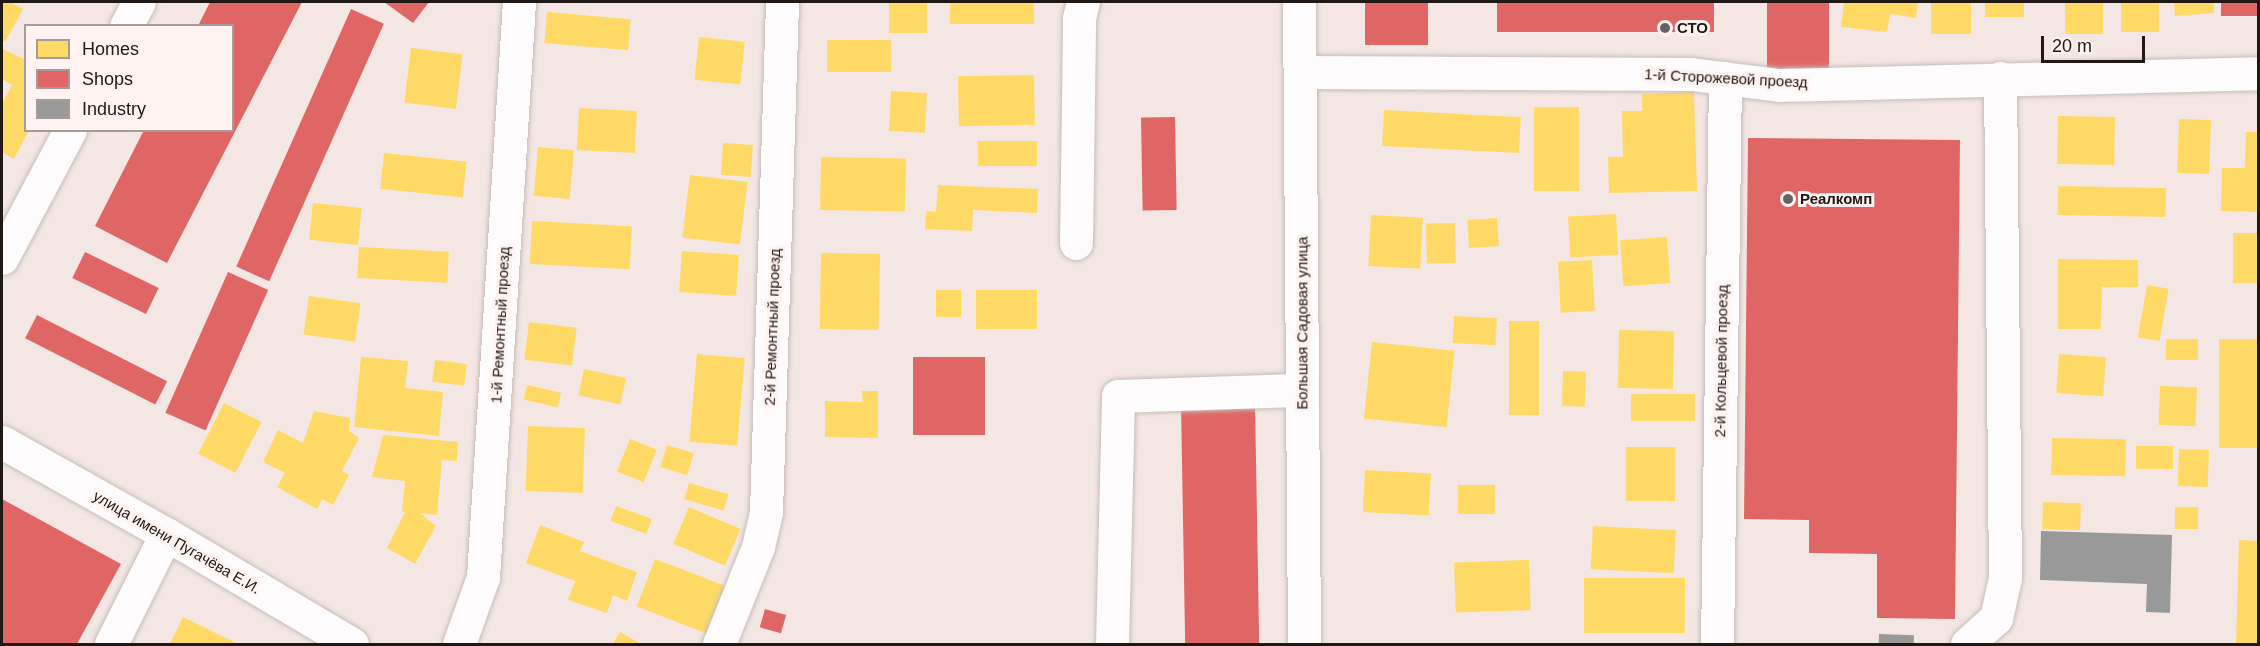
<!DOCTYPE html>
<meta charset="utf-8">
<style>
body{margin:0}
#map{position:relative;width:2260px;height:646px;overflow:hidden;background:#f4e7e3;font-family:Helvetica,sans-serif}
div>[style]{position:absolute}
.homes>*{inset:0;background:#ffd966;transform-origin:0 0}
.shops>*{inset:0;background:#e06666;transform-origin:0 0}
.industry>*{inset:0;background:#999;transform-origin:0 0}
.roads{filter:drop-shadow(0 0 2px #c6bcb9) drop-shadow(0 0 2px #c6bcb9)}
.minor>*{height:33px;margin:-16.5px;padding:0 16.5px;transform-origin:16.5px;border-radius:16.5px;background:#fdfbfb}
.dots>*{width:16px;height:16px;translate:-50% -50%;box-sizing:border-box;border:3px solid #fef3f0;border-radius:50%}
span{translate:-50% -50%;white-space:nowrap;text-align:center;line-height:1.15;-webkit-text-stroke:6px #fef3f0;paint-order:stroke}
.poi-label{font-size:15px;color:#201815;font-weight:700}
.left{translate:0 -50%;text-align:left}
.street-label{font-size:15px;color:#201815}
.frame{position:absolute;inset:0;border:3px solid #201815;pointer-events:none}
.legend{position:absolute;left:24px;top:24px;width:210px;height:108px;box-sizing:border-box;background:#fef3f0;border:2px solid #a59b98;margin:0;padding:8px 10px;list-style:none;font-size:18px;color:#201815}
.legend li{display:flex;align-items:center;gap:12px;height:30px}
.legend b{width:30px;border:2px solid #a59b98}
.scale{position:absolute;left:2041px;top:36px;width:104px;height:27px;box-sizing:border-box;border:3px solid #201815;border-top:0;padding-left:8px;font-size:18px;line-height:21px;white-space:nowrap;color:#201815;-webkit-text-stroke:4px #fef3f0;paint-order:stroke}
</style>
<div id="map">
<div class="homes">
<div style="clip-path:polygon(2px 2px,10px 2px,23px 9px,5px 42px,2px 39px)"></div>
<div style="left:889px;top:2px;width:38px;height:31px"></div>
<div style="left:950px;top:2px;width:84px;height:22px"></div>
<div style="clip-path:polygon(1844px 2px,1918px 2px,1916px 18px,1890px 14px,1887px 32px,1841px 27px)"></div>
<div style="left:1931px;top:2px;width:40px;height:32px"></div>
<div style="left:1985px;top:2px;width:39px;height:15px"></div>
<div style="left:2065px;top:2px;width:38px;height:32px"></div>
<div style="left:2121px;top:2px;width:38px;height:30px"></div>
<div style="clip-path:polygon(2174px 2px,2214px 2px,2214px 13px,2175px 16px)"></div>
<div style="left:547px;top:12px;width:84px;height:31px;rotate:5deg"></div>
<div style="left:699px;top:37px;width:46px;height:43px;rotate:6deg"></div>
<div style="left:891px;top:40px;width:32px;height:64px;rotate:90deg"></div>
<div style="left:411px;top:48px;width:52px;height:55px;rotate:7deg"></div>
<div style="clip-path:polygon(3px 49px,26px 60px,26px 130px,29px 130px,14px 159px,2px 152px,2px 104px,12px 85px,2px 79px)"></div>
<div style="left:1034px;top:75px;width:50px;height:76px;rotate:89deg"></div>
<div style="left:891px;top:91px;width:36px;height:40px;rotate:3deg"></div>
<div style="clip-path:polygon(1694px 92px,1697px 191px,1609px 193px,1608px 157px,1623px 157px,1622px 111px,1642px 111px,1642px 94px)"></div>
<div style="left:1534px;top:107px;width:45px;height:84px"></div>
<div style="left:579px;top:108px;width:58px;height:42px;rotate:3deg"></div>
<div style="left:1384px;top:110px;width:137px;height:36px;rotate:3deg"></div>
<div style="left:2058px;top:116px;width:57px;height:48px;rotate:1deg"></div>
<div style="left:2179px;top:119px;width:32px;height:54px;rotate:2deg"></div>
<div style="clip-path:polygon(2246px 132px,2258px 132px,2258px 212px,2221px 211px,2222px 168px,2245px 168px)"></div>
<div style="left:978px;top:141px;width:59px;height:25px"></div>
<div style="left:723px;top:143px;width:30px;height:32px;rotate:4deg"></div>
<div style="left:538px;top:147px;width:36px;height:49px;rotate:5deg"></div>
<div style="left:384px;top:153px;width:83px;height:36px;rotate:6deg"></div>
<div style="left:821px;top:157px;width:85px;height:53px;rotate:1deg"></div>
<div style="left:690px;top:175px;width:58px;height:63px;rotate:7deg"></div>
<div style="clip-path:polygon(938px 185px,1038px 189px,1037px 213px,973px 210px,972px 231px,925px 229px,926px 211px,936px 212px)"></div>
<div style="left:2058px;top:186px;width:108px;height:29px;rotate:1deg"></div>
<div style="left:313px;top:203px;width:49px;height:37px;rotate:6deg"></div>
<div style="left:1616px;top:214px;width:41px;height:48px;rotate:87deg"></div>
<div style="left:1371px;top:215px;width:52px;height:51px;rotate:3deg"></div>
<div style="left:1497px;top:218px;width:28px;height:30px;rotate:86deg"></div>
<div style="left:532px;top:221px;width:100px;height:43px;rotate:3deg"></div>
<div style="left:1455px;top:223px;width:40px;height:29px;rotate:89deg"></div>
<div style="left:2258px;top:233px;width:50px;height:25px;rotate:90deg"></div>
<div style="left:1667px;top:237px;width:46px;height:47px;rotate:86deg"></div>
<div style="left:359px;top:247px;width:90px;height:31px;rotate:3deg"></div>
<div style="left:682px;top:251px;width:57px;height:41px;rotate:4deg"></div>
<div style="left:821px;top:253px;width:59px;height:76px;rotate:1deg"></div>
<div style="clip-path:polygon(2058px 259px,2138px 260px,2138px 287px,2102px 287px,2101px 329px,2058px 329px)"></div>
<div style="left:1592px;top:260px;width:51px;height:34px;rotate:87deg"></div>
<div style="left:2147px;top:285px;width:22px;height:53px;rotate:10deg"></div>
<div style="left:936px;top:290px;width:25px;height:27px"></div>
<div style="left:976px;top:290px;width:61px;height:39px"></div>
<div style="left:309px;top:296px;width:52px;height:39px;rotate:8deg"></div>
<div style="left:1454px;top:316px;width:43px;height:27px;rotate:3deg"></div>
<div style="left:1509px;top:321px;width:30px;height:94px"></div>
<div style="left:529px;top:322px;width:48px;height:38px;rotate:7deg"></div>
<div style="left:1619px;top:330px;width:55px;height:58px;rotate:1deg"></div>
<div style="left:2166px;top:339px;width:32px;height:21px"></div>
<div style="left:2219px;top:339px;width:39px;height:109px"></div>
<div style="left:1372px;top:342px;width:83px;height:77px;rotate:6deg"></div>
<div style="left:697px;top:354px;width:48px;height:88px;rotate:5deg"></div>
<div style="left:2059px;top:354px;width:47px;height:39px;rotate:4deg"></div>
<div style="clip-path:polygon(361px 357px,408px 361px,405px 388px,443px 392px,439px 436px,354px 427px)"></div>
<div style="left:435px;top:360px;width:32px;height:22px;rotate:7deg"></div>
<div style="left:584px;top:369px;width:43px;height:27px;rotate:12deg"></div>
<div style="left:1563px;top:371px;width:23px;height:35px;rotate:2deg"></div>
<div style="left:527px;top:385px;width:35px;height:15px;rotate:13deg"></div>
<div style="left:2160px;top:386px;width:37px;height:39px;rotate:2deg"></div>
<div style="clip-path:polygon(862px 391px,878px 391px,878px 438px,825px 437px,825px 401px,863px 402px)"></div>
<div style="left:1695px;top:394px;width:27px;height:64px;rotate:90deg"></div>
<div style="left:224px;top:403px;width:42px;height:57px;rotate:27deg"></div>
<div style="clip-path:polygon(314px 411px,350px 418px,349px 431px,359px 438px,342px 471px,349px 475px,333px 505px,322px 499px,317px 509px,277px 487px,285px 473px,263px 462px,278px 430px,303px 443px)"></div>
<div style="left:528px;top:426px;width:57px;height:65px;rotate:2deg"></div>
<div style="clip-path:polygon(383px 435px,458px 442px,457px 461px,442px 460px,437px 515px,420px 513px,436px 526px,415px 564px,387px 548px,405px 512px,402px 512px,405px 481px,372px 477px)"></div>
<div style="left:2052px;top:438px;width:74px;height:37px;rotate:1deg"></div>
<div style="left:630px;top:439px;width:29px;height:35px;rotate:22deg"></div>
<div style="left:667px;top:445px;width:28px;height:23px;rotate:17deg"></div>
<div style="left:2136px;top:446px;width:37px;height:23px"></div>
<div style="left:1626px;top:447px;width:49px;height:54px"></div>
<div style="left:2179px;top:449px;width:30px;height:37px;rotate:2deg"></div>
<div style="left:1365px;top:470px;width:66px;height:42px;rotate:3deg"></div>
<div style="left:689px;top:483px;width:41px;height:17px;rotate:16deg"></div>
<div style="left:1458px;top:485px;width:37px;height:29px"></div>
<div style="left:2043px;top:502px;width:38px;height:27px;rotate:2deg"></div>
<div style="left:616px;top:506px;width:38px;height:16px;rotate:20deg"></div>
<div style="left:689px;top:507px;width:56px;height:40px;rotate:23deg"></div>
<div style="left:2175px;top:507px;width:23px;height:22px"></div>
<div style="clip-path:polygon(540px 525px,584px 542px,580px 551px,637px 572px,627px 601px,613px 595px,607px 613px,568px 600px,575px 581px,526px 563px)"></div>
<div style="left:1593px;top:526px;width:83px;height:43px;rotate:3deg"></div>
<div style="clip-path:polygon(2239px 540px,2258px 541px,2258px 644px,2236px 644px)"></div>
<div style="left:655px;top:559px;width:77px;height:51px;rotate:21deg"></div>
<div style="left:1529px;top:560px;width:50px;height:75px;rotate:88deg"></div>
<div style="left:1685px;top:578px;width:55px;height:101px;rotate:90deg"></div>
<div style="clip-path:polygon(183px 617px,238px 644px,170px 644px)"></div>
<div style="clip-path:polygon(620px 632px,641px 644px,613px 644px)"></div>
</div>
<div class="shops">
<div style="clip-path:polygon(210px 2px,302px 2px,167px 263px,95px 226px,144px 130px,232px 130px,232px 26px,198px 26px)"></div>
<div style="clip-path:polygon(384px 2px,429px 2px,413px 23px)"></div>
<div style="left:1365px;top:2px;width:63px;height:43px"></div>
<div style="left:1497px;top:2px;width:217px;height:30px"></div>
<div style="left:1767px;top:2px;width:62px;height:67px"></div>
<div style="left:2221px;top:2px;width:37px;height:14px"></div>
<div style="left:351px;top:9px;width:36px;height:282px;rotate:24deg"></div>
<div style="left:1175px;top:117px;width:93px;height:34px;rotate:89deg"></div>
<div style="clip-path:polygon(1748px 138px,1960px 140px,1955px 619px,1877px 618px,1877px 554px,1809px 553px,1809px 520px,1744px 519px)"></div>
<div style="left:85px;top:252px;width:82px;height:29px;rotate:26deg"></div>
<div style="left:228px;top:272px;width:44px;height:154px;rotate:24deg"></div>
<div style="left:37px;top:315px;width:146px;height:26px;rotate:27deg"></div>
<div style="left:985px;top:357px;width:78px;height:72px;rotate:90deg"></div>
<div style="left:1255px;top:404px;width:240px;height:74px;rotate:89deg"></div>
<div style="clip-path:polygon(2px 499px,121px 564px,77px 644px,2px 644px)"></div>
<div style="left:765px;top:609px;width:22px;height:19px;rotate:16deg"></div>
</div>
<div class="industry">
<div style="clip-path:polygon(2041px 531px,2172px 535px,2170px 613px,2146px 612px,2147px 584px,2040px 580px)"></div>
<div style="left:1879px;top:634px;width:35px;height:10px;rotate:2deg"></div>
</div>
<div class="roads">
<div class="minor">
<div style="left:1299px;top:2px;width:642px;rotate:89.55deg"></div>
<div style="left:126px;top:26px;width:27px;rotate:-62deg"></div>
<div style="left:1301px;top:72px;width:390px;rotate:0.3deg"></div>
<div style="left:1691px;top:74px;width:89px;rotate:7.1deg"></div>
<div style="left:1779px;top:85px;width:479px;rotate:-1.4deg"></div>
<div style="left:1076px;top:243px;width:225px;rotate:-89.2deg"></div>
<div style="left:1079px;top:18px;width:16px;rotate:-76deg"></div>
<div style="left:2px;top:258px;width:145px;rotate:-62deg"></div>
<div style="left:2px;top:442px;width:188px;rotate:29.3deg"></div>
<div style="left:166px;top:534px;width:216px;rotate:30.6deg"></div>
<div style="left:111px;top:644px;width:123px;rotate:-63.4deg"></div>
<div style="left:459px;top:644px;width:71px;rotate:-70.3deg"></div>
<div style="left:483px;top:577px;width:576px;rotate:-86.42deg"></div>
<div style="left:719px;top:644px;width:105px;rotate:-68.1deg"></div>
<div style="left:758px;top:547px;width:36px;rotate:-77deg"></div>
<div style="left:766px;top:512px;width:510px;rotate:-88.2deg"></div>
<div style="left:1112px;top:644px;width:248px;rotate:-88.6deg"></div>
<div style="left:1118px;top:396px;width:184px;rotate:-1.9deg"></div>
<div style="left:1717px;top:644px;width:566px;rotate:-89.19deg"></div>
<div style="left:1967px;top:644px;width:39px;rotate:-42deg"></div>
<div style="left:1996px;top:618px;width:41px;rotate:-77.3deg"></div>
<div style="left:2005px;top:578px;width:500px;rotate:-90.57deg"></div>
</div>
</div>
<div class="dots">
<div style="left:1665px;top:28px;background:#6a605d"></div>
<div style="left:1788px;top:199px;background:#6a605d"></div>
</div>
<div class="poi-label">
<span class="left" style="left:1677px;top:28px">СТО</span>
<span class="left" style="left:1800px;top:199px">Реалкомп</span>
</div>
<div class="street-label">
<span style="left:1726px;top:78px;rotate:3deg">1-й Сторожевой проезд</span>
<span style="left:1302px;top:323px;rotate:-90deg">Большая Садовая улица</span>
<span style="left:500px;top:325px;rotate:-87deg">1-й Ремонтный проезд</span>
<span style="left:772px;top:327px;rotate:-88deg">2-й Ремонтный проезд</span>
<span style="left:1721px;top:361px;rotate:-89deg">2-й Кольцевой проезд</span>
<span style="left:177px;top:542px;rotate:30deg">улица имени Пугачёва Е.И.</span>
</div>
<div class="frame"></div>
<ul class="legend">
<li><b style="height:16px;background:#ffd966"></b>Homes</li>
<li><b style="height:16px;background:#e06666"></b>Shops</li>
<li><b style="height:16px;background:#999"></b>Industry</li>
</ul>
<div class="scale">20 m</div>
</div>
